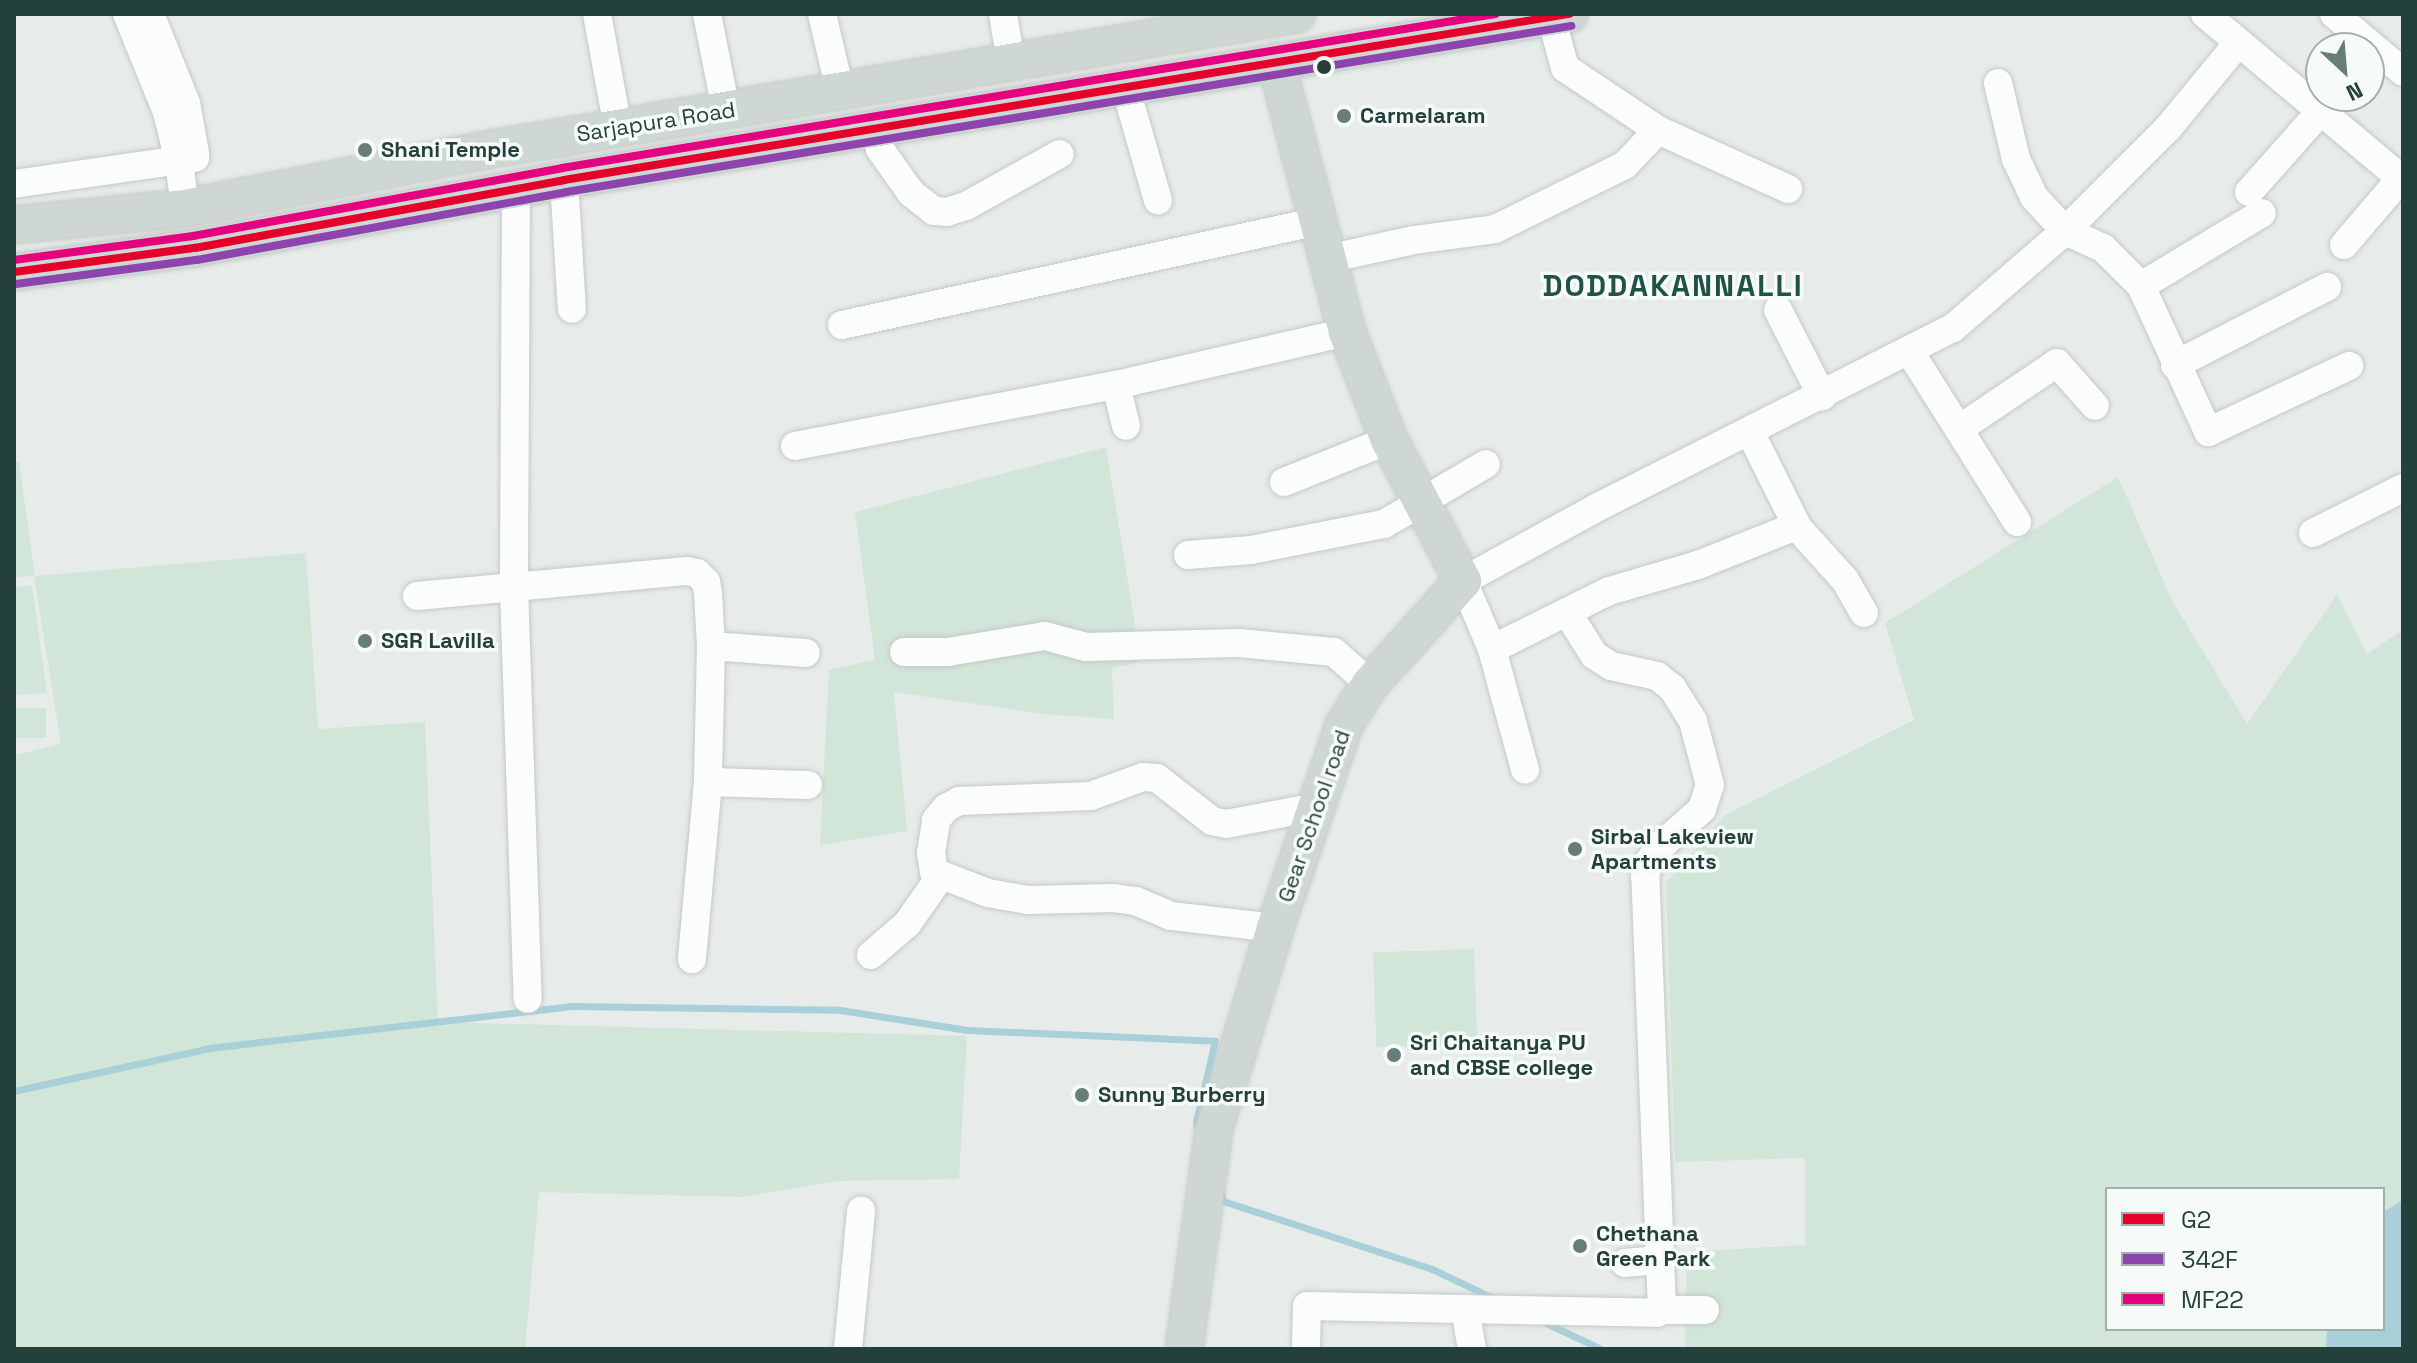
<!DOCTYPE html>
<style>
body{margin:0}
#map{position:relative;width:2417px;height:1363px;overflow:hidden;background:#e7ecea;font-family:"Space Grotesk",sans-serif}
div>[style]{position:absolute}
.green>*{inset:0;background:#d1e5d8;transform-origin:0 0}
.water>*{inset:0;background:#a9d0d9}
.stream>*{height:7px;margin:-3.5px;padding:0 3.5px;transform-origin:3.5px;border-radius:3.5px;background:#a9d0d9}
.roads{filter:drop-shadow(0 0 2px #c4c9c7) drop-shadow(0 0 2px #c4c9c7)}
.minor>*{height:28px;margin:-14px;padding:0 14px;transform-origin:14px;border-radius:14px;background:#fbfcfc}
.major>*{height:36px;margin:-18px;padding:0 18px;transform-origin:18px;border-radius:18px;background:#cfd7d5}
.bus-1>*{height:8px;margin:-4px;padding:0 4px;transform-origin:4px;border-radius:4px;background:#e4002b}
.bus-2>*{height:8px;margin:-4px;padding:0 4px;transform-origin:4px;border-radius:4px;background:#8e44ad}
.bus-3>*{height:8px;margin:-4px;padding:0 4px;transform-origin:4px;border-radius:4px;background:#e5007d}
.dots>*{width:22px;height:22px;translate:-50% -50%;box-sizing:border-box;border:4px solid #f6faf8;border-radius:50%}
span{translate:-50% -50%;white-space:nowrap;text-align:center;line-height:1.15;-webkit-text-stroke:7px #f6faf8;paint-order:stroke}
.poi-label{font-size:22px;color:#24403a;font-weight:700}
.left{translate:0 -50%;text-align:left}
.street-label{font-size:22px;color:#24403a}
.district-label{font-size:30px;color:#205248;font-weight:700;letter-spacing:2px}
.frame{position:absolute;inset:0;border:16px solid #24403a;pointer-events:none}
.legend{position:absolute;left:2105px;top:1187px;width:280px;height:144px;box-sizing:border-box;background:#f6faf8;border:2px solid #a2b0ac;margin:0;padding:10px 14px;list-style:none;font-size:24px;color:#24403a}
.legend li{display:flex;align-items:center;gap:16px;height:40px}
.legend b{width:40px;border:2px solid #a2b0ac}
.north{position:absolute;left:2305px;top:32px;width:80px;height:80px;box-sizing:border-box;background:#f6faf8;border:2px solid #a2b0ac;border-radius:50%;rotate:154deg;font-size:22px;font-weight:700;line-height:32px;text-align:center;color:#24403a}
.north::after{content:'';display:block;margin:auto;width:28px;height:36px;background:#687c78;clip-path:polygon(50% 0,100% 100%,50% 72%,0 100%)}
</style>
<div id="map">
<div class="green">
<div style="clip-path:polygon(1106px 447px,1141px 662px,1112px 668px,1114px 719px,1043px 714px,894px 692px,907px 831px,820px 845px,829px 670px,875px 660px,855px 512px)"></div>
<div style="clip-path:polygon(19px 462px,35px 576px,306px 553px,318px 729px,425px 722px,438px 1022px,967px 1036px,959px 1179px,838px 1181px,742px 1197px,539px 1192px,525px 1349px,14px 1349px,14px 755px,61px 744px,34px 576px,14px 577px,14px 463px)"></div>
<div style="clip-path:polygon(evenodd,2118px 477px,2173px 602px,2247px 724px,2337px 595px,2367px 654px,2403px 630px,2403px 1349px,1685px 1349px,1687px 1252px,1805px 1245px,1805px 1158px,1675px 1162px,1666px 883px,1725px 815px,1914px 720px,1885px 623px,2118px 477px,2107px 1189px,2383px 1189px,2383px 1329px,2107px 1329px,2107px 1189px)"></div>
<div style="clip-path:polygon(32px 585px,47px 693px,14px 695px,14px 587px)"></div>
<div style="left:46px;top:708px;width:30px;height:32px;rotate:90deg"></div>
<div style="left:1474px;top:949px;width:95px;height:101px;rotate:88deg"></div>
</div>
<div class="water">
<div style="clip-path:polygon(2403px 1200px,2403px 1349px,2326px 1349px,2327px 1329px,2383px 1329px,2383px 1212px)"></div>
</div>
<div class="stream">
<div style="left:14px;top:1091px;width:200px;rotate:-12.4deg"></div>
<div style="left:209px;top:1048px;width:363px;rotate:-6.6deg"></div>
<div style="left:570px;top:1006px;width:270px;rotate:0.8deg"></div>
<div style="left:840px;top:1010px;width:129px;rotate:8.9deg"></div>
<div style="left:967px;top:1030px;width:248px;rotate:2.5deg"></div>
<div style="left:1215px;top:1041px;width:83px;rotate:103.2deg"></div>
<div style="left:1196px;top:1122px;width:13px;rotate:72deg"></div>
<div style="left:1220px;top:1191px;width:10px;rotate:73deg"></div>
<div style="left:1223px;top:1201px;width:220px;rotate:18deg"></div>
<div style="left:1432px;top:1269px;width:70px;rotate:25.5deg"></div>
<div style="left:1542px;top:1321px;width:65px;rotate:25.4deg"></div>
</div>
<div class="roads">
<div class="minor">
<div style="left:127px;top:14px;width:106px;rotate:67.8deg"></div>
<div style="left:167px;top:112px;width:50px;rotate:76.2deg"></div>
<div style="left:179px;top:161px;width:47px;rotate:82.7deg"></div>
<div style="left:150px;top:14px;width:96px;rotate:68deg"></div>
<div style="left:186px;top:103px;width:51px;rotate:79.8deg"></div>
<div style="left:597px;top:14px;width:116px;rotate:79.6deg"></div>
<div style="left:707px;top:14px;width:98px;rotate:78.8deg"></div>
<div style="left:822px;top:14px;width:79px;rotate:76.8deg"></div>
<div style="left:1003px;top:14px;width:50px;rotate:80.7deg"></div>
<div style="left:2205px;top:14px;width:258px;rotate:40deg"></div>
<div style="left:2334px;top:14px;width:90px;rotate:40deg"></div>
<div style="left:1551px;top:17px;width:53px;rotate:74.6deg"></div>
<div style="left:1565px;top:68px;width:112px;rotate:33.7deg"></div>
<div style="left:1658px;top:130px;width:143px;rotate:24.4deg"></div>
<div style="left:1998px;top:83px;width:78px;rotate:76.7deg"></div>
<div style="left:2016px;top:159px;width:42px;rotate:64.7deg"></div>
<div style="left:2034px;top:197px;width:46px;rotate:47.6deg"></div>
<div style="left:2065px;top:231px;width:42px;rotate:24.1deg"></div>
<div style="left:2103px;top:248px;width:54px;rotate:45deg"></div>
<div style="left:2141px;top:286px;width:161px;rotate:65.3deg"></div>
<div style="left:2208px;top:432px;width:156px;rotate:-25.1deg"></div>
<div style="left:1125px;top:86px;width:119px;rotate:73.9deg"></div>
<div style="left:876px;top:127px;width:22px;rotate:80deg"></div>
<div style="left:880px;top:149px;width:54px;rotate:54.8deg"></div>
<div style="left:911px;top:193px;width:29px;rotate:38deg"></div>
<div style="left:934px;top:211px;width:13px;rotate:4deg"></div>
<div style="left:947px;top:212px;width:20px;rotate:-18deg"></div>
<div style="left:966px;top:206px;width:107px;rotate:-29deg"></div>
<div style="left:564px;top:180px;width:129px;rotate:86.5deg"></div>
<div style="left:14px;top:184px;width:183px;rotate:-8.2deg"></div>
<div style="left:516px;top:189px;width:398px;rotate:90.3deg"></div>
<div style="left:514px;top:587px;width:174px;rotate:-5.3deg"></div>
<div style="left:687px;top:571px;width:10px;rotate:11deg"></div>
<div style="left:697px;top:573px;width:13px;rotate:45deg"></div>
<div style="left:706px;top:582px;width:11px;rotate:80deg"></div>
<div style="left:708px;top:593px;width:53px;rotate:86.8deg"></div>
<div style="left:711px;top:646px;width:136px;rotate:91.3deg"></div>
<div style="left:708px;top:782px;width:178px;rotate:95.2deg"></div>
<div style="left:2249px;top:192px;width:108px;rotate:-48.4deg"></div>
<div style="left:2344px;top:245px;width:88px;rotate:-49.6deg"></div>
<div style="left:1327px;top:259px;width:89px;rotate:-12.3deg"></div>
<div style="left:1414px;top:240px;width:82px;rotate:-7.7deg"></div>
<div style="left:1495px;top:229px;width:145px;rotate:-26.2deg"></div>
<div style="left:1625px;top:165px;width:48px;rotate:-46.7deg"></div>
<div style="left:2141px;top:286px;width:141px;rotate:-31.1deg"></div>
<div style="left:1778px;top:310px;width:97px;rotate:62.9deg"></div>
<div style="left:842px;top:325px;width:485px;rotate:-12.3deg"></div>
<div style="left:1910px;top:352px;width:201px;rotate:57.8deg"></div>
<div style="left:2175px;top:365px;width:171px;rotate:-27.2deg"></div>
<div style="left:1116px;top:385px;width:42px;rotate:76.3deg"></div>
<div style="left:1959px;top:429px;width:118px;rotate:-34deg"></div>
<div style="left:2057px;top:363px;width:57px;rotate:48.5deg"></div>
<div style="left:1750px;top:432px;width:107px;rotate:63.4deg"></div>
<div style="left:795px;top:446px;width:327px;rotate:-10.8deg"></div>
<div style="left:1116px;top:385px;width:237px;rotate:-12.9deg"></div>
<div style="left:1284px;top:482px;width:113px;rotate:-21.8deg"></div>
<div style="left:2313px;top:533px;width:101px;rotate:-26.6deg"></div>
<div style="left:1188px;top:555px;width:63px;rotate:-4.5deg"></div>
<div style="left:1251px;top:550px;width:136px;rotate:-11.1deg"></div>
<div style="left:1384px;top:524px;width:118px;rotate:-30.5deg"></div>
<div style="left:417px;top:596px;width:97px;rotate:-5.3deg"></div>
<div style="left:514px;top:587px;width:412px;rotate:88.1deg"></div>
<div style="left:1864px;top:613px;width:38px;rotate:-120deg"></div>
<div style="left:1845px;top:580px;width:70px;rotate:-132.1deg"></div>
<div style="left:1798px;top:528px;width:7px;rotate:180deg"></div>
<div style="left:1791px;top:528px;width:100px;rotate:158.3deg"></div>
<div style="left:1698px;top:565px;width:93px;rotate:163.7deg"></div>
<div style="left:1609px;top:591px;width:131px;rotate:153.6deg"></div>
<div style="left:1492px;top:649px;width:74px;rotate:-113.1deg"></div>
<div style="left:1463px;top:581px;width:154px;rotate:-28.7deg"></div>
<div style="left:1598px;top:507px;width:398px;rotate:-26.8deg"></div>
<div style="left:1953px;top:328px;width:148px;rotate:-40.9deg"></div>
<div style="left:2065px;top:231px;width:146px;rotate:-45deg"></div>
<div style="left:2168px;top:128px;width:110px;rotate:-50.5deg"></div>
<div style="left:711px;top:646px;width:95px;rotate:4.2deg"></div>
<div style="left:1492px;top:649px;width:125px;rotate:74.7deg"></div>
<div style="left:904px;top:652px;width:44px"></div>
<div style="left:948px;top:652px;width:98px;rotate:-9.4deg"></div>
<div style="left:1045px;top:636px;width:42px;rotate:15deg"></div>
<div style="left:1086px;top:647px;width:153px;rotate:-1.5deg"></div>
<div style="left:1239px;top:643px;width:95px;rotate:5.4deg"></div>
<div style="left:1334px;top:652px;width:48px;rotate:41.6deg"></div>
<div style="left:708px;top:782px;width:100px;rotate:1.7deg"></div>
<div style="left:1275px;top:928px;width:105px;rotate:-173.4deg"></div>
<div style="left:1171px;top:916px;width:39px;rotate:-157deg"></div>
<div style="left:1135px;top:901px;width:21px;rotate:-172deg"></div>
<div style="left:1114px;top:898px;width:86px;rotate:178.7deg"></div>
<div style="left:1028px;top:900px;width:41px;rotate:-170.1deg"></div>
<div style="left:988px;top:893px;width:58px;rotate:-158.7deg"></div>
<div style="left:934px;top:872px;width:19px;rotate:-99deg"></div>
<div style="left:931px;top:853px;width:33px;rotate:-81deg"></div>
<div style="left:936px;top:820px;width:16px;rotate:-50deg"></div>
<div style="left:946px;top:808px;width:15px;rotate:-28deg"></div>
<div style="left:959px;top:801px;width:132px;rotate:-2.2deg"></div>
<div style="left:1091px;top:796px;width:55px;rotate:-20.1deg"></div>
<div style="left:1143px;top:777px;width:14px;rotate:4deg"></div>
<div style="left:1157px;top:778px;width:70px;rotate:38deg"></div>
<div style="left:1212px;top:821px;width:14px;rotate:12deg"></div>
<div style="left:1226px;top:824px;width:92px;rotate:-10.7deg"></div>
<div style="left:871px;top:955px;width:48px;rotate:-40.7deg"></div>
<div style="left:907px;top:924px;width:57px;rotate:-54.9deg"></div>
<div style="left:1625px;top:1263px;width:37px;rotate:-5deg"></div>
<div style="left:1465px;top:1309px;width:41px;rotate:80.1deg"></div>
<div style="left:1662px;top:1310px;width:43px"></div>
<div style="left:848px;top:1349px;width:139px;rotate:-84.6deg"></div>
<div style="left:1306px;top:1349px;width:43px;rotate:-88.7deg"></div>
<div style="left:1307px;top:1306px;width:350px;rotate:1.1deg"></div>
<div style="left:1657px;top:1313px;width:6px;rotate:-31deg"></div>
<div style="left:1662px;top:1310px;width:433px;rotate:-92.2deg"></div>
<div style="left:1645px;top:877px;width:16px;rotate:-76deg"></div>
<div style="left:1649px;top:861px;width:22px;rotate:-51deg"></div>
<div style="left:1663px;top:844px;width:52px;rotate:-41.9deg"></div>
<div style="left:1702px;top:809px;width:25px;rotate:-72deg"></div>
<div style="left:1710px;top:785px;width:66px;rotate:-104.9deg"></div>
<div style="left:1693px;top:721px;width:39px;rotate:-122deg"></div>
<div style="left:1672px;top:688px;width:19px;rotate:-141deg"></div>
<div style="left:1657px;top:676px;width:47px;rotate:-167.7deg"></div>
<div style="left:1611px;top:666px;width:20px;rotate:-147deg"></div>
<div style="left:1594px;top:655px;width:51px;rotate:-122.1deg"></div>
</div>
<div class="major">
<div style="left:14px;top:225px;width:172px;rotate:-5.7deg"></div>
<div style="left:185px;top:208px;width:319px;rotate:-10.9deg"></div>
<div style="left:498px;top:148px;width:810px;rotate:-9.52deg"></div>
<div style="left:14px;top:272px;width:183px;rotate:-7.6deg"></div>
<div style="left:195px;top:248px;width:375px;rotate:-10.4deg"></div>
<div style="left:564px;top:180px;width:1019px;rotate:-9.38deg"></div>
<div style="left:1184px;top:1349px;width:222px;rotate:-82.2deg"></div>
<div style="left:1214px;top:1129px;width:210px;rotate:-73.1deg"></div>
<div style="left:1275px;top:928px;width:214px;rotate:-71.2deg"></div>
<div style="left:1344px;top:725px;width:49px;rotate:-57.6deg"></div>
<div style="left:1370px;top:684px;width:139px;rotate:-47.9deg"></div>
<div style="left:1463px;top:581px;width:159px;rotate:-117.7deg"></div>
<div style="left:1389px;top:440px;width:116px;rotate:-111.3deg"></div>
<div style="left:1347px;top:332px;width:280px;rotate:-104.7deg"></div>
</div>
</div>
<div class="bus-1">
<div style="left:14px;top:272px;width:183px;rotate:-7.6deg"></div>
<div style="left:195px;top:248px;width:375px;rotate:-10.4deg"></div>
<div style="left:564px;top:180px;width:1019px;rotate:-9.38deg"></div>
</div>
<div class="bus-2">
<div style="left:16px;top:284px;width:183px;rotate:-7.6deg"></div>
<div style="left:197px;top:260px;width:375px;rotate:-10.4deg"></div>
<div style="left:566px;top:192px;width:1019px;rotate:-9.38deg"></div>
</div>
<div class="bus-3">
<div style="left:14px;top:260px;width:181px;rotate:-7.6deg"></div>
<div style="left:193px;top:236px;width:375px;rotate:-10.4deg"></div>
<div style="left:562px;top:168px;width:946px;rotate:-9.37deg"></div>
</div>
<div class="dots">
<div style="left:1324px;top:67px;background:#24403a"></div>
<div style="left:1344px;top:116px;background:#687c78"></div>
<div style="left:365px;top:150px;background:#687c78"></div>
<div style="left:365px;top:641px;background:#687c78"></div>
<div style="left:1575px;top:849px;background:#687c78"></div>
<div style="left:1394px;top:1055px;background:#687c78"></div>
<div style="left:1082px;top:1095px;background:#687c78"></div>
<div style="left:1580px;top:1246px;background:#687c78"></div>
</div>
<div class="poi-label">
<span class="left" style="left:1360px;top:116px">Carmelaram</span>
<span class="left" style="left:381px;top:150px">Shani Temple</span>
<span class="left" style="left:381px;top:641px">SGR Lavilla</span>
<span class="left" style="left:1591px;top:849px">Sirbal Lakeview<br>Apartments</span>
<span class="left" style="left:1410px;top:1055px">Sri Chaitanya PU<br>and CBSE college</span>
<span class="left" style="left:1098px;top:1095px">Sunny Burberry</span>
<span class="left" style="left:1596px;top:1246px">Chethana<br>Green Park</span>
</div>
<div class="street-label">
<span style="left:656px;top:122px;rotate:-9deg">Sarjapura Road</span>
<span style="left:1314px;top:816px;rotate:-71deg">Gear School road</span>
</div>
<div class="district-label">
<span style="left:1673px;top:286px">DODDAKANNALLI</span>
</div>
<div class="frame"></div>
<ul class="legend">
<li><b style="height:10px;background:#e4002b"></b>G2</li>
<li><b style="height:10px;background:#8e44ad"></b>342F</li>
<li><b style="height:10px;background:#e5007d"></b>MF22</li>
</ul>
<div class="north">N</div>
</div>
